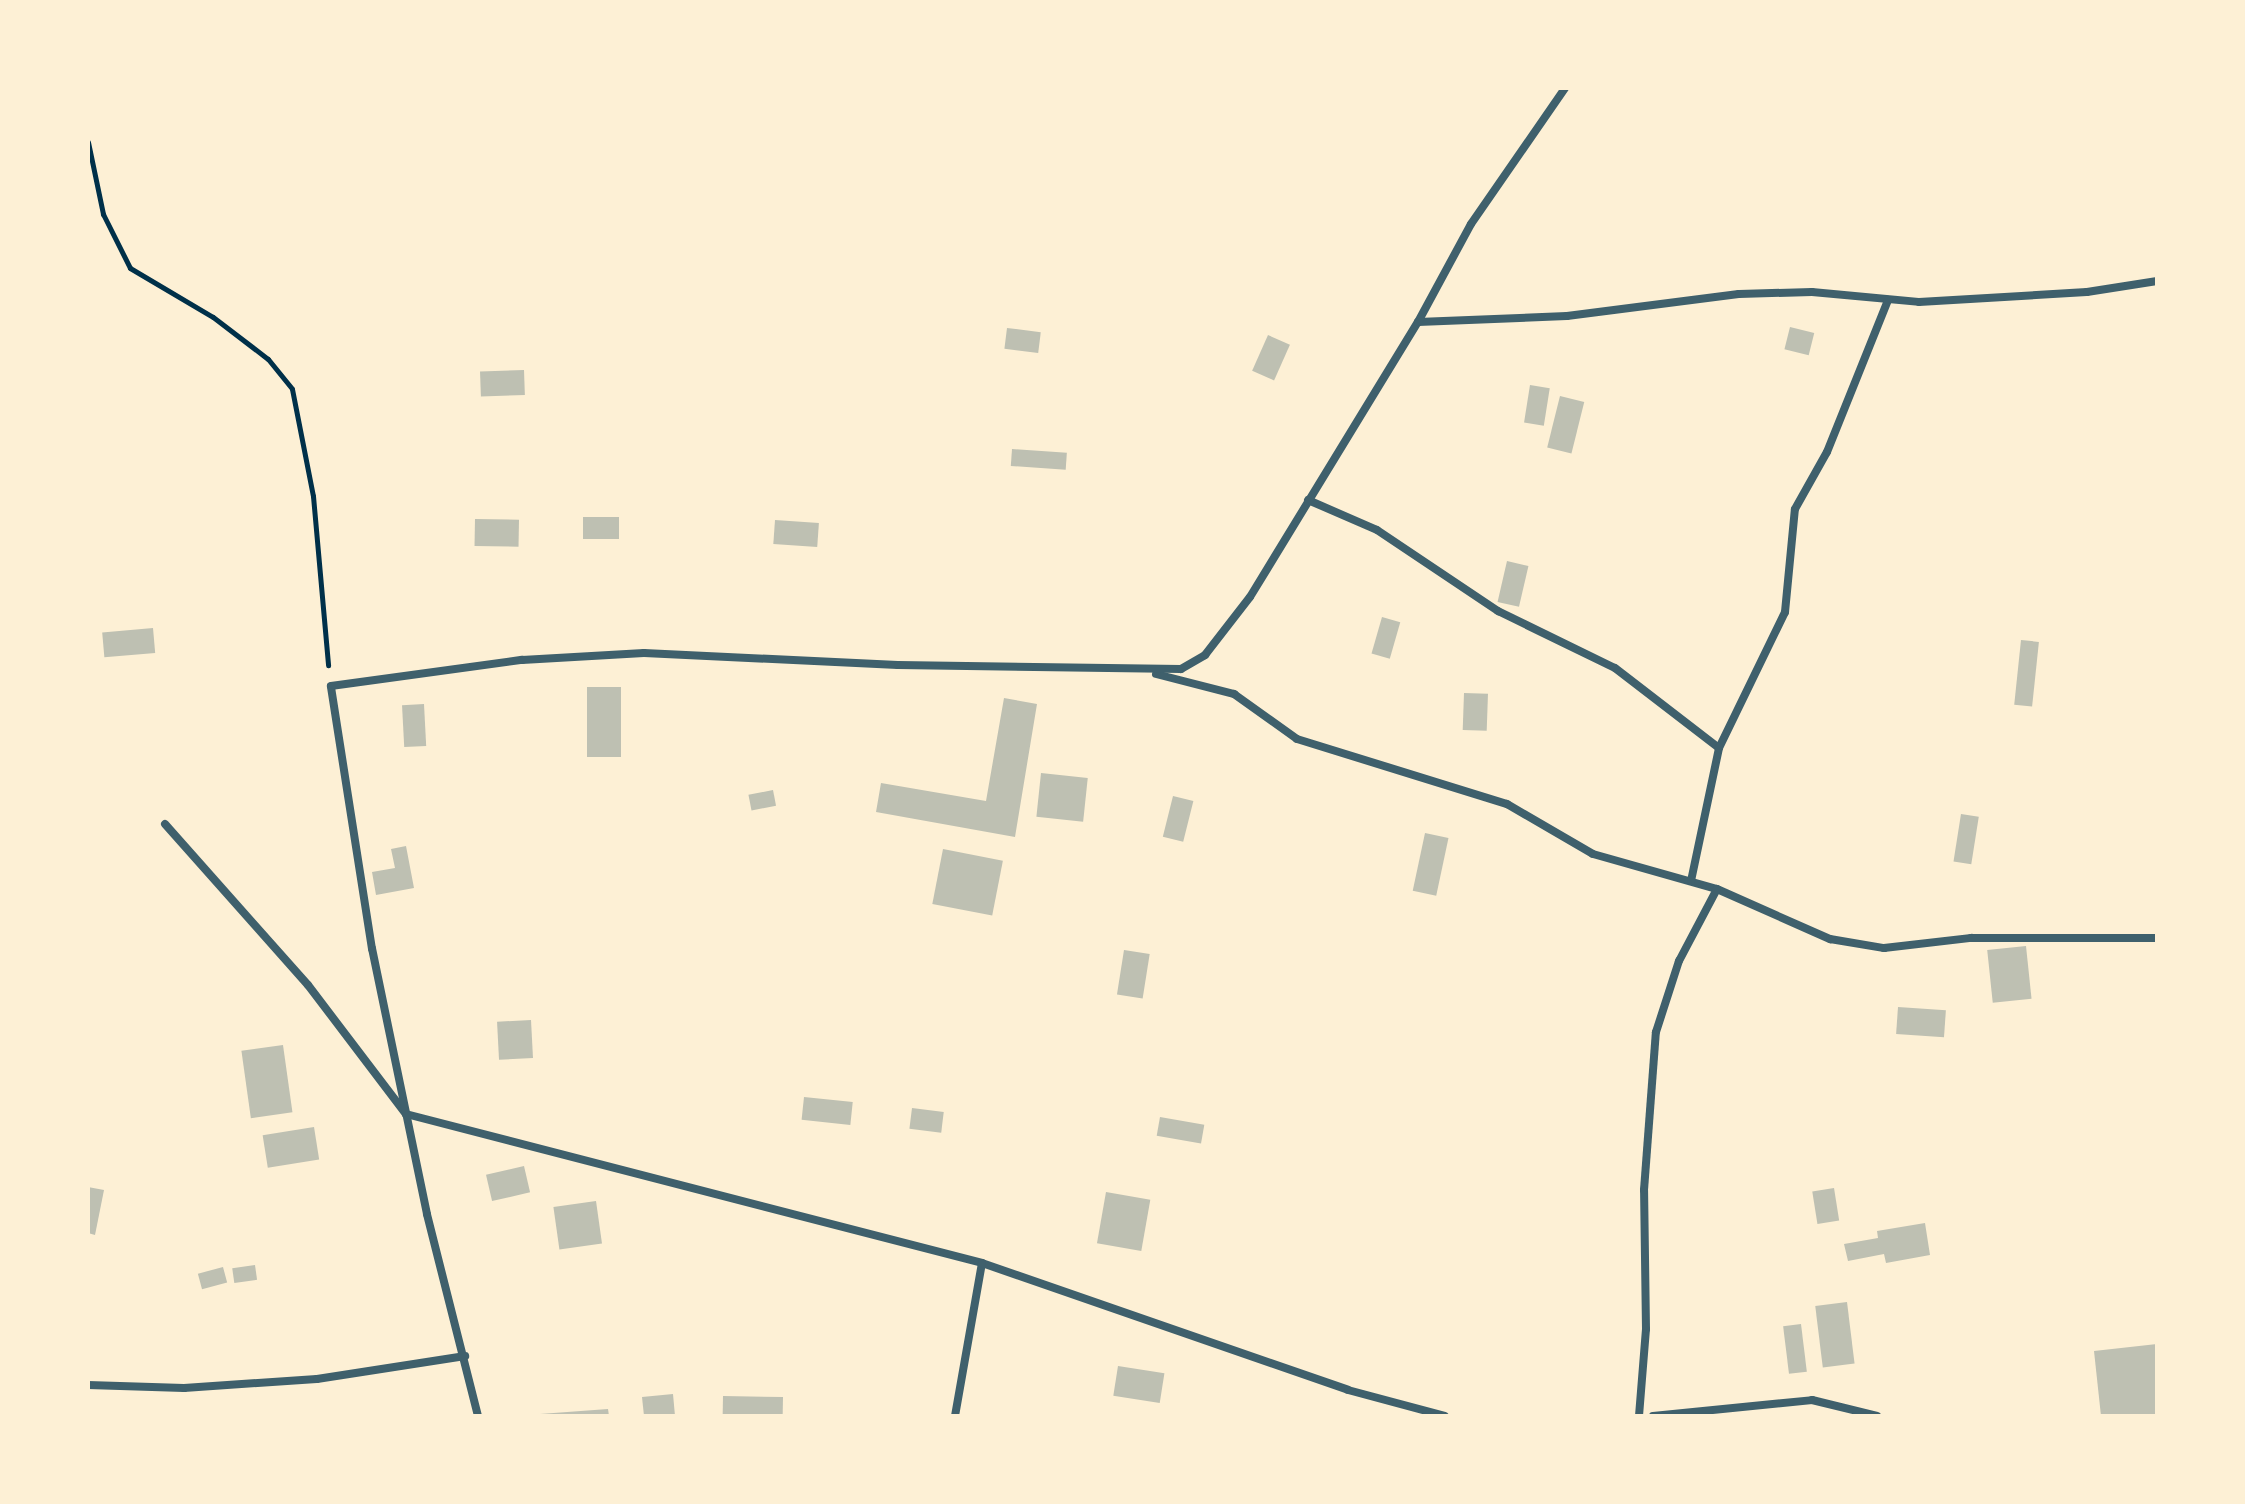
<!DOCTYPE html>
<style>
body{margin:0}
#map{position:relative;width:2245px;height:1504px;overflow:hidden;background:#fdf0d5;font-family:"Space Grotesk",sans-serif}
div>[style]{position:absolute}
.building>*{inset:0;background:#bec0b2;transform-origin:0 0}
.path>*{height:5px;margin:-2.5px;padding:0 2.5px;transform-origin:2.5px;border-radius:2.5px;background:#003049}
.minor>*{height:8px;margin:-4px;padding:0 4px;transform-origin:4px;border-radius:4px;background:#3f606c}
span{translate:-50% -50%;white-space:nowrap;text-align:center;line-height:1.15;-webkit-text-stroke:8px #fdf0d5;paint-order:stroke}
.frame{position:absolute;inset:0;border:90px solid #fdf0d5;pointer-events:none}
</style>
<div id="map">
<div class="building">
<div style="left:1790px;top:327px;width:25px;height:23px;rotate:14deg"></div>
<div style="left:1007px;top:328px;width:34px;height:21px;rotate:7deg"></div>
<div style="left:1268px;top:335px;width:24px;height:39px;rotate:24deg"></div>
<div style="left:524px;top:370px;width:25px;height:44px;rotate:88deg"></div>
<div style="left:1530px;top:385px;width:20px;height:38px;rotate:9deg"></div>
<div style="left:1560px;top:396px;width:25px;height:53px;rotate:14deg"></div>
<div style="left:1012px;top:449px;width:55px;height:17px;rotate:4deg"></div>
<div style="left:583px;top:517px;width:36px;height:22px"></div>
<div style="left:475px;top:519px;width:44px;height:27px;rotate:1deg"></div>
<div style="left:775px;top:520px;width:44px;height:24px;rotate:4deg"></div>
<div style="left:1507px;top:561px;width:22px;height:42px;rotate:13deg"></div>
<div style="left:1382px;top:617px;width:19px;height:38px;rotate:16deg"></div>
<div style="left:153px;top:628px;width:25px;height:51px;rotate:85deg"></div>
<div style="left:2021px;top:640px;width:18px;height:65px;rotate:6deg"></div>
<div style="left:587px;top:687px;width:34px;height:70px"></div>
<div style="left:1464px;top:693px;width:24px;height:37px;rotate:2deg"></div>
<div style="clip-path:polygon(1004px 698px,1037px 704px,1015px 837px,876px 812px,881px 783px,986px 801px)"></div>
<div style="left:424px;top:704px;width:42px;height:22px;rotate:87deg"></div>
<div style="left:1041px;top:773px;width:47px;height:44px;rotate:6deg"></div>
<div style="left:773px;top:790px;width:16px;height:25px;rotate:79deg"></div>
<div style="left:1173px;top:796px;width:21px;height:42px;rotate:14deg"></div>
<div style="left:1961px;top:814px;width:18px;height:48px;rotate:9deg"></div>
<div style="left:1425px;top:833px;width:24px;height:59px;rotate:12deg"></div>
<div style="clip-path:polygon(406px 846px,414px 888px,376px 895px,372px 872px,395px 868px,391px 849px)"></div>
<div style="left:943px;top:849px;width:61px;height:56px;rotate:11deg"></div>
<div style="left:2026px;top:946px;width:53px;height:39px;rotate:84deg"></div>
<div style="left:1124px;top:950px;width:26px;height:45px;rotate:9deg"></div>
<div style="left:1898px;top:1007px;width:48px;height:27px;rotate:4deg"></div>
<div style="left:531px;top:1020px;width:38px;height:34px;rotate:87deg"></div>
<div style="left:283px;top:1045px;width:68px;height:42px;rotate:82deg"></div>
<div style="left:804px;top:1097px;width:49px;height:23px;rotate:6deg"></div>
<div style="left:912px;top:1108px;width:32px;height:21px;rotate:7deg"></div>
<div style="left:1160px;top:1117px;width:45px;height:19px;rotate:10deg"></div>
<div style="left:314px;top:1127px;width:33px;height:52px;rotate:81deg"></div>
<div style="left:524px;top:1166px;width:27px;height:39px;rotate:77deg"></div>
<div style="clip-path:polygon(88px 1187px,104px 1190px,95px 1235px,88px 1233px)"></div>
<div style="left:1834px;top:1188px;width:33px;height:22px;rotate:81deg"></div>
<div style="left:1106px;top:1192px;width:45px;height:52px;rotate:10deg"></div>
<div style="left:596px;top:1201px;width:43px;height:43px;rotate:82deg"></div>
<div style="clip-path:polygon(1925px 1223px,1930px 1255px,1886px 1263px,1884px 1254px,1848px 1261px,1844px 1244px,1878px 1238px,1877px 1231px)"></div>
<div style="left:255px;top:1265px;width:15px;height:23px;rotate:82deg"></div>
<div style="left:223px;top:1267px;width:16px;height:26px;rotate:75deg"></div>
<div style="left:1847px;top:1302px;width:62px;height:32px;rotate:83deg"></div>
<div style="left:1801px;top:1324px;width:48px;height:18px;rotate:83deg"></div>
<div style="clip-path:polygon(2157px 1344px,2157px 1416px,2101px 1416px,2094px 1351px)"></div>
<div style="left:1118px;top:1366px;width:47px;height:30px;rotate:9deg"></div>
<div style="clip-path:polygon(673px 1394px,675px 1416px,644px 1416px,642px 1397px)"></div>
<div style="left:723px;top:1396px;width:60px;height:20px;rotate:1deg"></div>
<div style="clip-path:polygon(608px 1409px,609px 1416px,540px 1416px,540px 1414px)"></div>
</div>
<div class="path">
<div style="left:88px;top:142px;width:74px;rotate:78.2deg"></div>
<div style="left:103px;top:214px;width:60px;rotate:63.4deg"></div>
<div style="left:130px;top:268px;width:96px;rotate:30.6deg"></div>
<div style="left:213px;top:317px;width:69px;rotate:37.4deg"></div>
<div style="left:268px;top:359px;width:38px;rotate:51deg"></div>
<div style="left:292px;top:389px;width:109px;rotate:78.9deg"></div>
<div style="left:313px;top:496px;width:170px;rotate:84.9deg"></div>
</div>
<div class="minor">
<div style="left:1418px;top:322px;width:149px;rotate:-2.3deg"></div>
<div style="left:1567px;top:316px;width:173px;rotate:-7.3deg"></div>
<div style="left:1739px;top:294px;width:73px;rotate:-1.6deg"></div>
<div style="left:1812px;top:292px;width:107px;rotate:5.3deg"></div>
<div style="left:1919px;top:302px;width:168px;rotate:-3.4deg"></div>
<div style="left:2087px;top:292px;width:71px;rotate:-8.9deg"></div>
<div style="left:1308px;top:500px;width:75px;rotate:23.5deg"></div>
<div style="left:1377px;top:530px;width:146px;rotate:33.8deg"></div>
<div style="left:1498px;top:611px;width:130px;rotate:26deg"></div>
<div style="left:1615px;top:668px;width:131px;rotate:37.6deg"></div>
<div style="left:1156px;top:674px;width:81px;rotate:14.4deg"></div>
<div style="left:1234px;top:694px;width:77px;rotate:35.5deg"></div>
<div style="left:1297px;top:739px;width:220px;rotate:17.2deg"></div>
<div style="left:1507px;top:804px;width:99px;rotate:30.2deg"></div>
<div style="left:1593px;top:854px;width:129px;rotate:15.8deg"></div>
<div style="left:1717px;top:889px;width:124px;rotate:23.9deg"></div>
<div style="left:1830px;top:939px;width:55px;rotate:9.5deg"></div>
<div style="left:1884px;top:948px;width:88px;rotate:-6.6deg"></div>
<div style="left:1971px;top:938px;width:186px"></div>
<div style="left:165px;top:824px;width:215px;rotate:48.4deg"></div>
<div style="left:308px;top:985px;width:162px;rotate:52.8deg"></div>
<div style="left:406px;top:1114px;width:595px;rotate:14.5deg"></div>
<div style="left:982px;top:1263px;width:387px;rotate:19.1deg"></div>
<div style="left:1348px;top:1390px;width:100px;rotate:15deg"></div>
<div style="left:1691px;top:881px;width:136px;rotate:-78.1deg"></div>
<div style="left:1719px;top:748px;width:151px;rotate:-64.1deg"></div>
<div style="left:1785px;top:612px;width:103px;rotate:-84.5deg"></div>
<div style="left:1795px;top:509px;width:65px;rotate:-60.7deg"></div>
<div style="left:1827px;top:452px;width:164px;rotate:-68.1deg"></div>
<div style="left:88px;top:1385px;width:96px;rotate:1.8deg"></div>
<div style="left:184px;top:1388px;width:133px;rotate:-3.9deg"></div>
<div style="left:317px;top:1379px;width:150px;rotate:-8.8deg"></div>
<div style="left:478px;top:1416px;width:208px;rotate:-104.2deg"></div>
<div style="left:427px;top:1214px;width:271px;rotate:-101.7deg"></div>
<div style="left:372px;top:949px;width:266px;rotate:-98.9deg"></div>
<div style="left:331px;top:686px;width:193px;rotate:-7.8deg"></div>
<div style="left:522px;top:660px;width:122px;rotate:-3.3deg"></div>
<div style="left:644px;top:653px;width:254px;rotate:2.7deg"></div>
<div style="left:898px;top:665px;width:283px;rotate:0.8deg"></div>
<div style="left:1181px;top:669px;width:28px;rotate:-30deg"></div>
<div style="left:1205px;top:655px;width:73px;rotate:-52.2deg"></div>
<div style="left:1250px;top:597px;width:322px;rotate:-58.6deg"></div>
<div style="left:1418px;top:322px;width:111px;rotate:-61.6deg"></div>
<div style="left:1471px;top:224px;width:165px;rotate:-55.3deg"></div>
<div style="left:955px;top:1416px;width:155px;rotate:-80deg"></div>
<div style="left:1639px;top:1416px;width:87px;rotate:-85.4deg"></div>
<div style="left:1646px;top:1329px;width:139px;rotate:-90.8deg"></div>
<div style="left:1644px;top:1190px;width:158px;rotate:-85.7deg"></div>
<div style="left:1656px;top:1032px;width:75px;rotate:-72.1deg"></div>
<div style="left:1679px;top:961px;width:81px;rotate:-62.2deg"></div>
<div style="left:1653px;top:1416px;width:160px;rotate:-5.7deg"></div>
<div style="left:1812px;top:1400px;width:67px;rotate:13.8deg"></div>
</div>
<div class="frame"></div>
</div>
